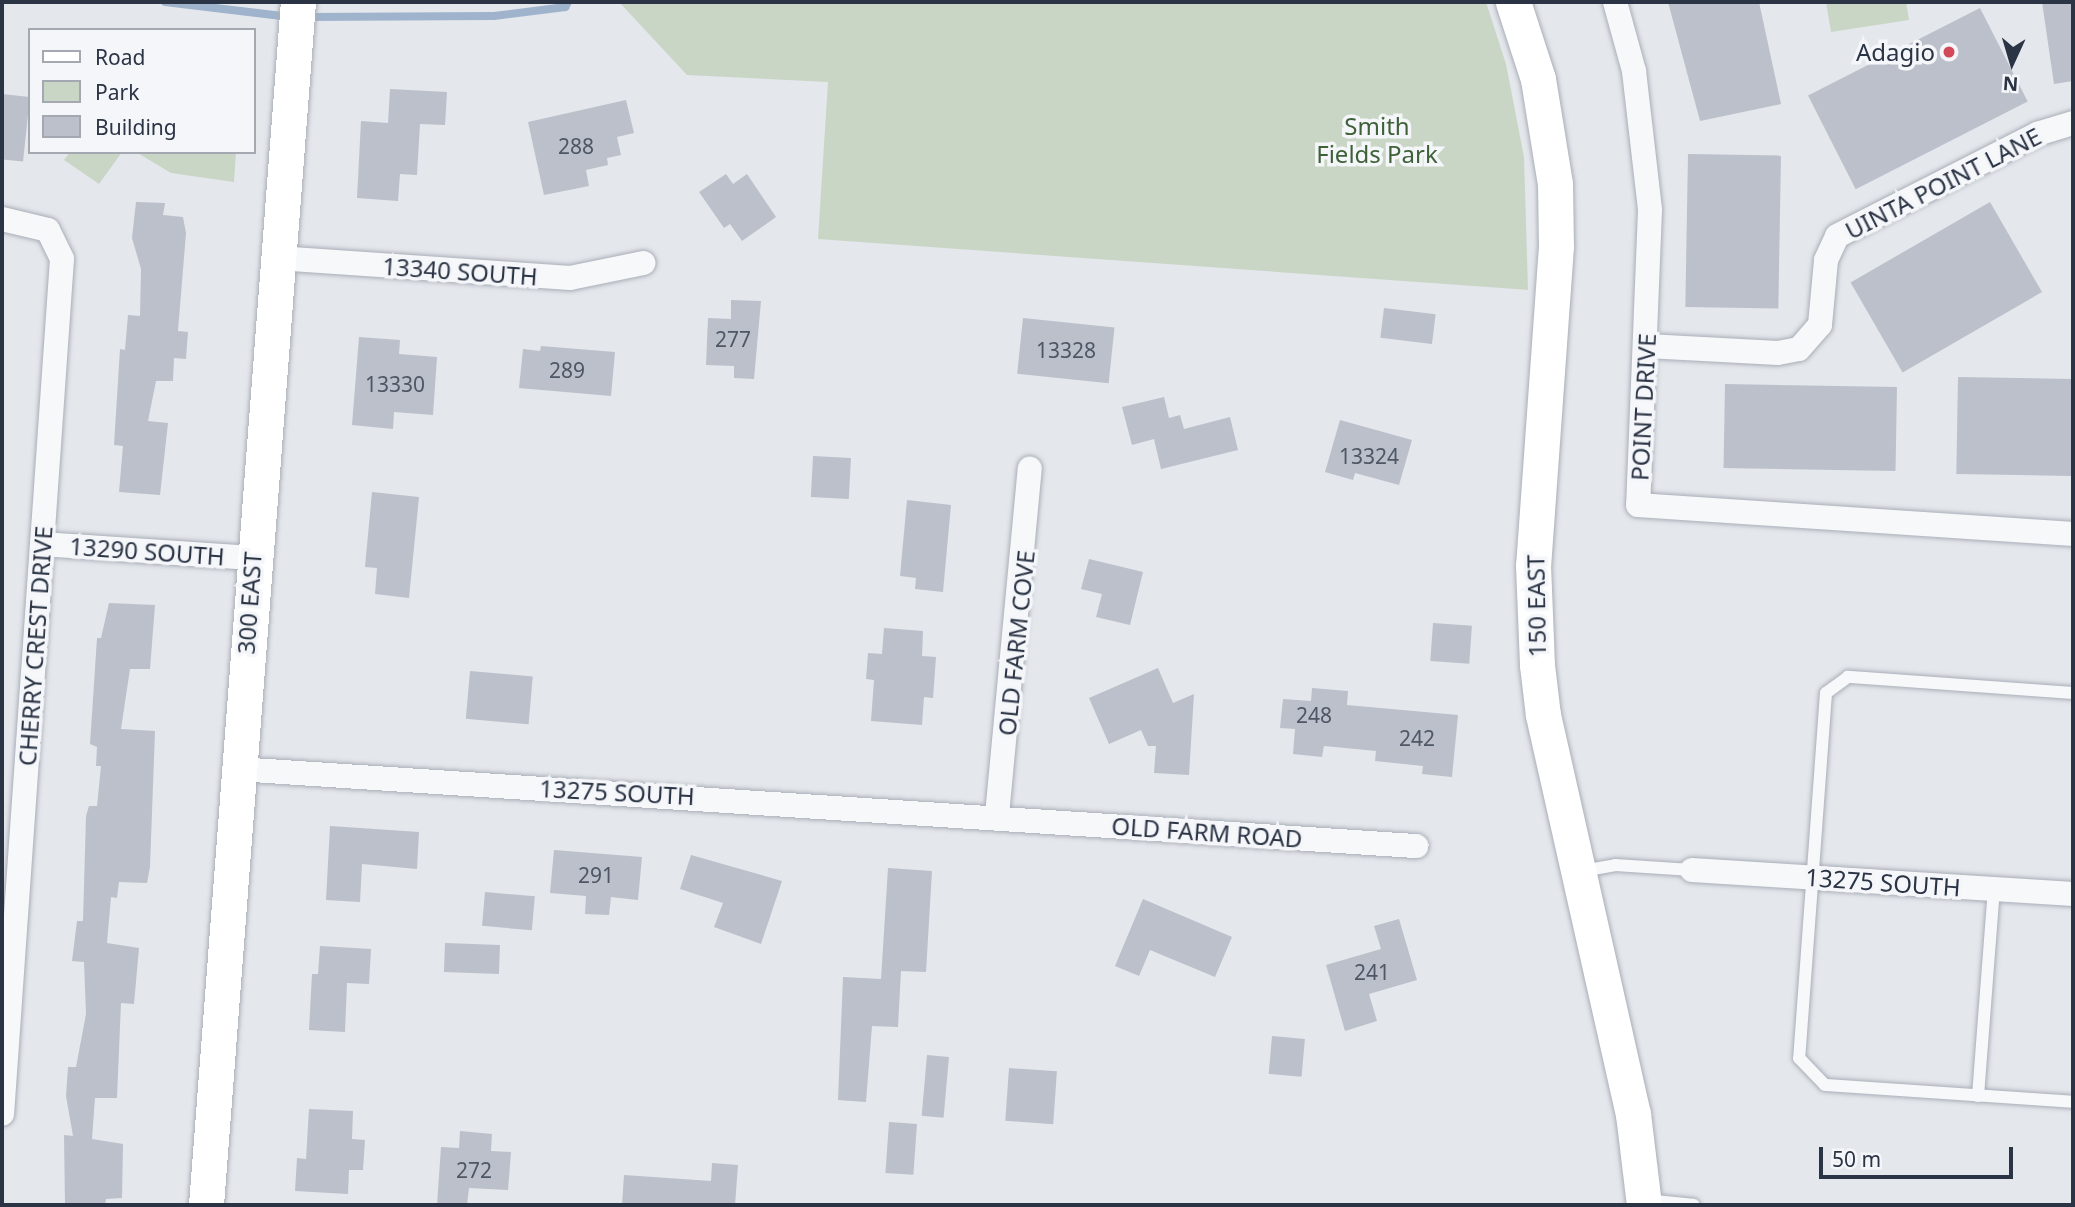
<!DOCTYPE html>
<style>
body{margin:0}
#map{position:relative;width:2075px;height:1207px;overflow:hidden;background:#e4e7ec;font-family:"Noto Sans",sans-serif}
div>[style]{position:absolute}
.green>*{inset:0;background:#c9d6c5}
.stream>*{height:8px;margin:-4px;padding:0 4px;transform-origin:4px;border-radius:4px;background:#9fb4cc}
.building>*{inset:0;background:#bbc0ca;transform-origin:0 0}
.roads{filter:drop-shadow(0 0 2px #a9aeb7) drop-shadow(0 0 2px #a9aeb7)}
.lane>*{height:12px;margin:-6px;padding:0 6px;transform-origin:6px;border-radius:6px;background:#f7f8fa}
.street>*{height:24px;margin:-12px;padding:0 12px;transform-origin:12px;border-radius:12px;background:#f7f8fa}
.secondary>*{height:35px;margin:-17.5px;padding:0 17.5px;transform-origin:17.5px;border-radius:17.5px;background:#fff}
.dots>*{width:19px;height:19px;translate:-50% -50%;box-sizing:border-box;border:4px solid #f4f6f9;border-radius:50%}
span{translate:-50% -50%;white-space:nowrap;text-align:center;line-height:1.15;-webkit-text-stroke:7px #f4f6f9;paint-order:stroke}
.number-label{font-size:21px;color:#4f5766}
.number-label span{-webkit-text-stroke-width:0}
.poi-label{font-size:24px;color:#2b3445}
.right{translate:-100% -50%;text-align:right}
.park-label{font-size:24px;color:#3f6138}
.street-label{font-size:24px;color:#2b3445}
.frame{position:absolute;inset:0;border:4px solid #2b3445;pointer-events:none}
.legend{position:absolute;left:28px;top:28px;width:228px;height:126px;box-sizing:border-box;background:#f4f6f9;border:2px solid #a4a8b1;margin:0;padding:9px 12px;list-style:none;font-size:21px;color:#2b3445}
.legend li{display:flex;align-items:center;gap:14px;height:35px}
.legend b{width:35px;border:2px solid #a4a8b1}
.north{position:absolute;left:1977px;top:28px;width:70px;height:70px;-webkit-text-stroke:5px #f4f6f9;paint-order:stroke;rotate:184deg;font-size:19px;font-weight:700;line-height:28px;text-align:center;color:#2b3445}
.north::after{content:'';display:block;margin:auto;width:24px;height:32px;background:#2b3445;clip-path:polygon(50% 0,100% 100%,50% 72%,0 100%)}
.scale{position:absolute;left:1819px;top:1147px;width:194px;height:32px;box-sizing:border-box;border:4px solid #2b3445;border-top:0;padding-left:9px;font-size:21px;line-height:24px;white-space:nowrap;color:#2b3445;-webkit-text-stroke:5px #f4f6f9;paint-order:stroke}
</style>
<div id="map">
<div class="green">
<div style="clip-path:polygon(619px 2px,1486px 2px,1506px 64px,1524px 157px,1528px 290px,818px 239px,828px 82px,687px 75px)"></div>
<div style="clip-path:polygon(1826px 2px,1906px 2px,1909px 20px,1831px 32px)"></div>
<div style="clip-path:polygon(70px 152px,122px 152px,99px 184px,64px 160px)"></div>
<div style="clip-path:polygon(136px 152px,236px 152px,234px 182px,171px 173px)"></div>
</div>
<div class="stream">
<div style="left:165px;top:2px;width:126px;rotate:6.8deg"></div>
<div style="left:307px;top:17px;width:187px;rotate:-0.3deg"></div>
<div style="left:494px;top:16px;width:72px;rotate:-7.2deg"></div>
<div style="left:565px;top:7px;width:6px;rotate:-59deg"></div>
</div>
<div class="building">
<div style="clip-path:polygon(1668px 2px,1759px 2px,1781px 104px,1700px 121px)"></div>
<div style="clip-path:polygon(2042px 2px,2073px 2px,2073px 81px,2054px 84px)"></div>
<div style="left:1980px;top:8px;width:105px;height:193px;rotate:63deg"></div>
<div style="clip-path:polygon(390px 89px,447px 92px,445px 125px,420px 124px,417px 175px,400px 174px,398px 201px,357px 198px,361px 121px,388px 123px)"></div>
<div style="left:2px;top:94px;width:28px;height:65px;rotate:6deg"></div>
<div style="clip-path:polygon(626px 100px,634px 133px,617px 137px,621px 155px,607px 158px,608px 165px,586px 170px,589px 186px,544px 195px,528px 122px)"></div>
<div style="left:1688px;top:154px;width:93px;height:153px;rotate:1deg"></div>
<div style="clip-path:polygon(726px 174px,733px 184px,747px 174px,776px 217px,742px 241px,730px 224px,724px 228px,699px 192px)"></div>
<div style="clip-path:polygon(136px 202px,165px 203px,163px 215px,183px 217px,186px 233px,178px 331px,188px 332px,186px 359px,174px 358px,173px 381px,156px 381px,148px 421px,168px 423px,160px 495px,119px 492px,123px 446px,114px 445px,120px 349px,125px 350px,128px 315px,140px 316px,141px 269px,132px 238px)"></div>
<div style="left:1990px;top:202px;width:104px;height:161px;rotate:60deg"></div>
<div style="clip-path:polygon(731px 300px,761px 301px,754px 379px,734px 378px,734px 366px,706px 365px,708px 318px,731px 319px)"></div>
<div style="left:1384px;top:308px;width:52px;height:30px;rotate:7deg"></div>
<div style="left:1023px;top:318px;width:92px;height:56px;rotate:6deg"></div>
<div style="clip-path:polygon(359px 337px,400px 340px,399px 354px,437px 357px,433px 415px,394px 412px,393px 429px,352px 425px)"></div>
<div style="clip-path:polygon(541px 346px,615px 352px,611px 396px,519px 388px,523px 349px,540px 351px)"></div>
<div style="left:1958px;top:377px;width:115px;height:97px;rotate:1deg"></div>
<div style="left:1725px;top:384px;width:172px;height:84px;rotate:1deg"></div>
<div style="clip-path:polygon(1164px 397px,1169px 418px,1180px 415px,1184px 429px,1230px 417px,1238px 450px,1161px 469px,1154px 439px,1132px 445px,1122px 407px)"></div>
<div style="clip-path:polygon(1340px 420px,1412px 440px,1399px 485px,1355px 473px,1353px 480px,1325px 472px)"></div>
<div style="left:813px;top:456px;width:38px;height:41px;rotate:3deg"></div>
<div style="clip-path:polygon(372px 492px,419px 497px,409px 598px,375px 594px,377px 568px,365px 567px)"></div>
<div style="clip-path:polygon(907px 500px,951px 505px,943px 592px,915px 589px,916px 578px,900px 576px)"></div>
<div style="clip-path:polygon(1089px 559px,1143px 572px,1130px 625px,1096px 617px,1102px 594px,1081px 589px)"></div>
<div style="clip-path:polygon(109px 603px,155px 605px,150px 669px,130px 669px,121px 729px,155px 731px,150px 867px,147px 883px,119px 882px,117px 898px,111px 897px,107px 943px,139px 948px,134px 1004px,121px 1003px,117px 1098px,95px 1098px,92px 1139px,123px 1144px,122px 1198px,106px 1199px,105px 1205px,65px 1205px,64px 1135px,73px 1136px,66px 1096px,68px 1067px,76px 1067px,86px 1014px,84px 962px,72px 961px,77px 921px,83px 921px,86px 816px,89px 806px,97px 806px,101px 766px,96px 766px,97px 747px,90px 744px,97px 638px,101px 638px)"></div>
<div style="left:1433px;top:623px;width:39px;height:38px;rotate:4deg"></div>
<div style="clip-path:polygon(884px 628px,923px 631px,922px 656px,936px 657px,933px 698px,924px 697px,922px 725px,871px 721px,874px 680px,866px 679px,868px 653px,882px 654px)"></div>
<div style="clip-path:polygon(1158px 668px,1173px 703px,1194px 694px,1189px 775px,1154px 773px,1156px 746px,1148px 746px,1141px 730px,1109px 744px,1089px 698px)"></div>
<div style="left:470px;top:671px;width:63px;height:48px;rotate:5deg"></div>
<div style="clip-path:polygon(1312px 688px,1348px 691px,1347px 705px,1458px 715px,1452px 777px,1422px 774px,1423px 766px,1375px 761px,1376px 751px,1324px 746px,1322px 757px,1293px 754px,1295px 729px,1280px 728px,1283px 699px,1311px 701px)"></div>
<div style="clip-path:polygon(330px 826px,419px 832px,417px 869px,362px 864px,360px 902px,326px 900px)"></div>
<div style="clip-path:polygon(554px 850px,642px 857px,638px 900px,611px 897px,609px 915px,585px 914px,586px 896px,550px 893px)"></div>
<div style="clip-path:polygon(691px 855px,782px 881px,761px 944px,714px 927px,723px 903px,680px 889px)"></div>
<div style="clip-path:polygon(888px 868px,932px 871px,926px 972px,901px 971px,898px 1027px,872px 1026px,866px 1102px,838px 1100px,843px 977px,881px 979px)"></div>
<div style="left:485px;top:892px;width:50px;height:34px;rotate:5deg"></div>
<div style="clip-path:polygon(1143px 899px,1232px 937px,1215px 977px,1150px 950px,1139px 976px,1115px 966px)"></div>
<div style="clip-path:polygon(1399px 919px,1417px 980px,1369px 994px,1377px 1021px,1345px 1031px,1326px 965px,1381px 949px,1374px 926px)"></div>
<div style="left:445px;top:943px;width:55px;height:29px;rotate:2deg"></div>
<div style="clip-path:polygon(320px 946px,371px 949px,369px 984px,347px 983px,345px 1032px,309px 1030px,312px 974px,318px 974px)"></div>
<div style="left:1272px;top:1036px;width:33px;height:38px;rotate:5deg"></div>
<div style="left:927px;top:1055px;width:22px;height:61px;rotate:5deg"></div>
<div style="left:1009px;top:1068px;width:48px;height:53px;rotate:4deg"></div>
<div style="clip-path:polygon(309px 1109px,353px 1111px,352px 1139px,365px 1140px,363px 1170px,349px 1170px,348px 1194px,295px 1191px,297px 1158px,306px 1159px)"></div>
<div style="left:889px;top:1122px;width:28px;height:51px;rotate:4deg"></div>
<div style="clip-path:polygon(460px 1131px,492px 1134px,491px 1151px,511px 1152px,508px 1190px,469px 1188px,467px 1205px,437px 1205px,441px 1147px,459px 1148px)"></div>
<div style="clip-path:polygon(712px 1163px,738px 1165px,735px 1205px,622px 1205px,624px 1175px,711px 1181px)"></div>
</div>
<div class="roads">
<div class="lane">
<div style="left:2073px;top:693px;width:226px;rotate:-175.9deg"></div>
<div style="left:1848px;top:677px;width:27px;rotate:144deg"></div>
<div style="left:1826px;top:693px;width:366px;rotate:94.2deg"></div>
<div style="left:1799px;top:1058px;width:37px;rotate:46deg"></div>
<div style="left:1825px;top:1085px;width:249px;rotate:3.9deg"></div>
<div style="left:1582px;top:871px;width:34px;rotate:-10deg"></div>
<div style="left:1615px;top:865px;width:77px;rotate:3.7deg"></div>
<div style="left:1978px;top:1096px;width:208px;rotate:-85.6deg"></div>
<div style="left:1646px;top:1200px;width:48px;rotate:5.9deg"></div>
</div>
<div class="street">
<div style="left:1615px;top:2px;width:72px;rotate:74.6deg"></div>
<div style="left:1634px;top:71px;width:140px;rotate:83.4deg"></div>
<div style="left:1650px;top:210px;width:295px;rotate:92.3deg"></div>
<div style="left:1638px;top:505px;width:436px;rotate:3.8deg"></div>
<div style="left:2px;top:219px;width:47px;rotate:13.4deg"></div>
<div style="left:48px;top:230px;width:32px;rotate:64deg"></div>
<div style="left:62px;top:259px;width:857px;rotate:94.01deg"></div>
<div style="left:277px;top:258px;width:294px;rotate:3.9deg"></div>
<div style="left:570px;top:278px;width:75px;rotate:-11.6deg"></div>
<div style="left:1647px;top:346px;width:131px;rotate:3.1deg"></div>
<div style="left:1778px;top:353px;width:21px;rotate:-11deg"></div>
<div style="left:1799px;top:349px;width:32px;rotate:-49deg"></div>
<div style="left:1820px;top:325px;width:65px;rotate:-84.7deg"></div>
<div style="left:1826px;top:260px;width:26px;rotate:-65deg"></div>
<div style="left:1837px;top:236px;width:225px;rotate:-27deg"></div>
<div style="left:2037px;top:134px;width:38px;rotate:-17deg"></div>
<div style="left:42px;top:544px;width:210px;rotate:3.8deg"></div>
<div style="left:237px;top:769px;width:1182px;rotate:3.74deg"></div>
<div style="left:997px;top:815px;width:348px;rotate:-84.6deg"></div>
<div style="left:1692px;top:870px;width:382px;rotate:3.6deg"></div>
</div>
<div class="secondary">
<div style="left:1513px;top:2px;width:81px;rotate:72deg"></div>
<div style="left:1538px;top:79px;width:106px;rotate:80.8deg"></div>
<div style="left:1555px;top:184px;width:62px;rotate:89.1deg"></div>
<div style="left:1556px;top:246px;width:320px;rotate:94.1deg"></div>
<div style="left:1533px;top:565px;width:100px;rotate:87.7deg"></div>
<div style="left:1537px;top:665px;width:50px;rotate:83.2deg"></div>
<div style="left:1543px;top:715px;width:409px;rotate:77.3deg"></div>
<div style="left:1633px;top:1114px;width:92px;rotate:83.1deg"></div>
<div style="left:206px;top:1205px;width:1207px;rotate:-85.63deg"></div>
</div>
</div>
<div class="dots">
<div style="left:1949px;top:52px;background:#d1495b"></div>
</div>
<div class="number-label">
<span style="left:576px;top:146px">288</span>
<span style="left:733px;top:339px">277</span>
<span style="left:1066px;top:350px">13328</span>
<span style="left:567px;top:370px">289</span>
<span style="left:395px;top:384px">13330</span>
<span style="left:1369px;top:456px">13324</span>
<span style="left:1314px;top:715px">248</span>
<span style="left:1417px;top:738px">242</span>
<span style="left:596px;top:875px">291</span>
<span style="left:1372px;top:972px">241</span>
<span style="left:474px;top:1170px">272</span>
</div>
<div class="poi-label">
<span class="right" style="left:1935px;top:52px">Adagio</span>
</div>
<div class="park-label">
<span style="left:1377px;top:140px">Smith<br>Fields Park</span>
</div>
<div class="street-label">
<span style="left:1943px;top:183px;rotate:-27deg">UINTA POINT LANE</span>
<span style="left:460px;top:271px;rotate:4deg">13340 SOUTH</span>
<span style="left:1643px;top:407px;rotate:-87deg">POINT DRIVE</span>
<span style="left:147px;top:551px;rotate:4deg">13290 SOUTH</span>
<span style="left:249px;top:603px;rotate:-86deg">300 EAST</span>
<span style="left:1536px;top:606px;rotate:-91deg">150 EAST</span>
<span style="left:1016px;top:643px;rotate:-84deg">OLD FARM COVE</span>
<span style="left:35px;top:646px;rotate:-86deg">CHERRY CREST DRIVE</span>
<span style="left:617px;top:792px;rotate:3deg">13275 SOUTH</span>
<span style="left:1207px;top:832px;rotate:4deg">OLD FARM ROAD</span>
<span style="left:1883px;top:882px;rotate:4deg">13275 SOUTH</span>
</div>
<div class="frame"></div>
<ul class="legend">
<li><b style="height:9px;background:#fff"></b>Road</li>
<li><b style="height:19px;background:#c9d6c5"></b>Park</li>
<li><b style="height:19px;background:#bbc0ca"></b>Building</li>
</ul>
<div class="north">N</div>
<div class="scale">50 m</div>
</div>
